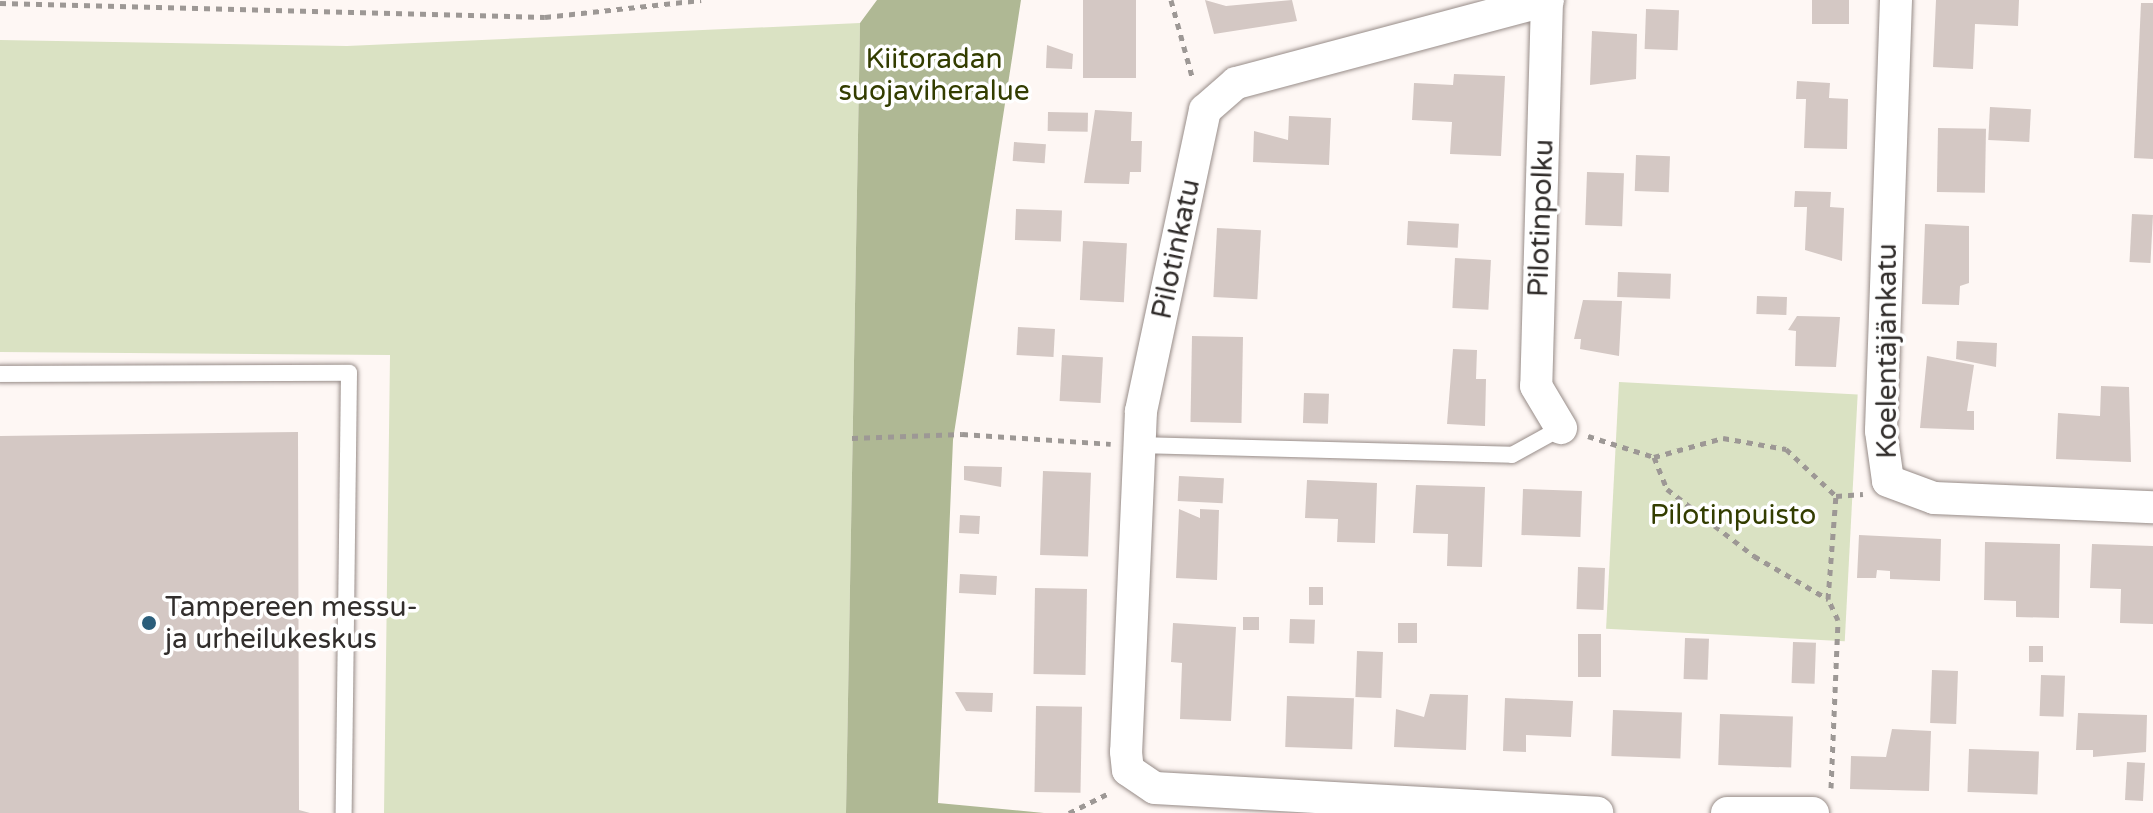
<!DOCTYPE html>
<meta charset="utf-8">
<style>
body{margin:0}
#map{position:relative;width:2153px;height:813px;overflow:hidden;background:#fef7f4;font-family:"Varela Round",sans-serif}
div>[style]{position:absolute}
.green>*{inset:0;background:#dae2c3;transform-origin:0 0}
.forest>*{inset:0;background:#afb894}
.building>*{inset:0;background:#d4c8c4;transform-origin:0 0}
.path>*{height:5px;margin-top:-2.5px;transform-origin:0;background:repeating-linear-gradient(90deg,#9d9895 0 6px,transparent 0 12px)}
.roads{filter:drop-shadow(0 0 2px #978c88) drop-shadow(0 0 2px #978c88)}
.service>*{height:16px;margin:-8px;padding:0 8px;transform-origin:8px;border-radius:8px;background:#fff}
.minor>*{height:32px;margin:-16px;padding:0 16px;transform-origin:16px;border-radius:16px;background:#fff}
.dots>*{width:22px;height:22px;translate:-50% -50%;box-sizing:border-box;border:4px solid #fff;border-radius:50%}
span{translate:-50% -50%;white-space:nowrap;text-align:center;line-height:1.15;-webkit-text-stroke:7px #fff;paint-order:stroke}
.park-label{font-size:28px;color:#333d00}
.street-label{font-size:28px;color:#322e2c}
.poi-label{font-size:28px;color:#322e2c}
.left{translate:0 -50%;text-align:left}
</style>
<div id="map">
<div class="green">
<div style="clip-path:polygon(860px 23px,846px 813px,384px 813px,390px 355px,0 352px,0 40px,347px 46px)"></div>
<div style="left:1619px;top:382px;width:239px;height:247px;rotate:3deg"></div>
</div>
<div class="forest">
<div style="clip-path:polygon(877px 0,1021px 0,953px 440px,938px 803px,1044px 813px,846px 813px,860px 23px)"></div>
</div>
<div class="building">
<div style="left:1083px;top:0;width:53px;height:78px"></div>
<div style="clip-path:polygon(1205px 0,1226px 6px,1292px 0,1297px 21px,1214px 34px)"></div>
<div style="left:1812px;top:0;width:37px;height:24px"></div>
<div style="clip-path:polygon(1936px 0,2019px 0,2018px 26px,1975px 24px,1973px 69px,1933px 67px)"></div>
<div style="clip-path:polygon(2141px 3px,2153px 3px,2153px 159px,2134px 158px)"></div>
<div style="left:1646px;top:9px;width:33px;height:40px;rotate:2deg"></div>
<div style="clip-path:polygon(1592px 31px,1637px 34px,1636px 79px,1590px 85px)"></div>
<div style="clip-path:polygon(1047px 45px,1073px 54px,1072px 69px,1046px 68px)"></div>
<div style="clip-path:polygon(1454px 74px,1505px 76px,1501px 156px,1450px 154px,1452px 122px,1412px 120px,1414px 83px,1453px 85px)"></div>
<div style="clip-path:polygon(1797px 81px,1830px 83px,1829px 98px,1848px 99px,1847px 149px,1804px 148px,1806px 99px,1796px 99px)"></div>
<div style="left:1990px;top:107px;width:41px;height:33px;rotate:3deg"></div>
<div style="clip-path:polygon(1095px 110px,1132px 112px,1131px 141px,1142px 141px,1141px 172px,1130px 172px,1129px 184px,1084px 183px)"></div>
<div style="left:1048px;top:112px;width:40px;height:19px;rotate:1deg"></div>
<div style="clip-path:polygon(1289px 116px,1331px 118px,1329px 165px,1253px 162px,1254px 131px,1288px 140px)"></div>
<div style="left:1938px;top:128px;width:48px;height:64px;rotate:1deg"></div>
<div style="left:1014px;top:142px;width:32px;height:19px;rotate:4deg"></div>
<div style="left:1636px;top:155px;width:34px;height:36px;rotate:2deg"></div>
<div style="left:1587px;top:172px;width:37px;height:53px;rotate:2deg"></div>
<div style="clip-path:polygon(1795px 191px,1831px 192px,1830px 207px,1844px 208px,1842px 261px,1805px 250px,1807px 207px,1794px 207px)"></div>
<div style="left:1016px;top:209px;width:46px;height:31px;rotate:2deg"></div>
<div style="left:2132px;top:214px;width:21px;height:48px;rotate:3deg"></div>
<div style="left:1408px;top:221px;width:51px;height:24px;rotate:3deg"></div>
<div style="clip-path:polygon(1925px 224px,1969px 226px,1969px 283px,1960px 286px,1959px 305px,1922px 304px)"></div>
<div style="left:1217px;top:228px;width:44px;height:69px;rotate:3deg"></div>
<div style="left:1083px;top:241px;width:44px;height:59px;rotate:3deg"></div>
<div style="left:1455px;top:258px;width:36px;height:50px;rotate:3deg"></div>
<div style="left:1618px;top:272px;width:53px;height:25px;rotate:2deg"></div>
<div style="left:1757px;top:296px;width:30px;height:18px;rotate:2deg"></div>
<div style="clip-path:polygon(1583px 300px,1622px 301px,1619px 356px,1580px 349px,1581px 339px,1574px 339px)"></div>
<div style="clip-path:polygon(1797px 316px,1840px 317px,1836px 367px,1795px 366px,1796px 331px,1788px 330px)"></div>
<div style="left:1018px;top:327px;width:37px;height:28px;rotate:3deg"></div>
<div style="left:1192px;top:336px;width:51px;height:86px;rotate:1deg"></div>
<div style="clip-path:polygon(1957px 341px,1997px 343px,1996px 367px,1956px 359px)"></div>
<div style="clip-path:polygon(1453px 349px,1477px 350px,1476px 379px,1486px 379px,1485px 426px,1447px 424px)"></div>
<div style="left:1062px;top:355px;width:41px;height:46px;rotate:3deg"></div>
<div style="clip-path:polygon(1927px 356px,1974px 365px,1967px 411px,1974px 411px,1974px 430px,1920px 428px)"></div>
<div style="clip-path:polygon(2101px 386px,2129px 387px,2131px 462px,2056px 459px,2058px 413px,2100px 416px)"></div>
<div style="left:1304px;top:393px;width:25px;height:30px;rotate:2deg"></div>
<div style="clip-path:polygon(298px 432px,299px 810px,310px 813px,0 813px,0 436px)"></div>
<div style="clip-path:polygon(964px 466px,1002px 467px,1001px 487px,964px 480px)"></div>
<div style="left:1043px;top:471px;width:48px;height:84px;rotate:2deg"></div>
<div style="left:1179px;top:476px;width:45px;height:25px;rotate:3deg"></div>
<div style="clip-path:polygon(1307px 480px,1377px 483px,1375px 543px,1337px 542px,1338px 519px,1305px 518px)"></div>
<div style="clip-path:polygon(1416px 485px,1485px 487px,1482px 567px,1447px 566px,1448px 534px,1413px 533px)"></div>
<div style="left:1523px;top:489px;width:59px;height:46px;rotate:2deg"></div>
<div style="clip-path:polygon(1179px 509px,1200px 518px,1200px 509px,1219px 510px,1217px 580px,1176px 578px)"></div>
<div style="left:960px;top:515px;width:20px;height:18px;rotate:3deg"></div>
<div style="clip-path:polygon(1859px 535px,1941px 539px,1940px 581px,1890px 579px,1890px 571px,1877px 570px,1876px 578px,1857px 578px)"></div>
<div style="clip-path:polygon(1985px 542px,2060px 544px,2059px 618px,2016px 617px,2016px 601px,1984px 600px)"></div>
<div style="clip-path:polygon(2092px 544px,2153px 546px,2153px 624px,2120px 623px,2121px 589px,2090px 588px)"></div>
<div style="left:1578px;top:567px;width:27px;height:42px;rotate:2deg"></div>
<div style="left:960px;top:574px;width:37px;height:19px;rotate:3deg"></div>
<div style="left:1309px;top:587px;width:14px;height:18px"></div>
<div style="left:1035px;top:588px;width:52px;height:86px;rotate:1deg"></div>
<div style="left:1243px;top:617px;width:16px;height:13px"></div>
<div style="left:1290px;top:619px;width:25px;height:24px;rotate:2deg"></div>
<div style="clip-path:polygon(1173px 623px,1236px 627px,1231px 721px,1180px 719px,1182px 663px,1171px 662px)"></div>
<div style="left:1398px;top:623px;width:19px;height:20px"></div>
<div style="left:1578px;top:634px;width:23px;height:43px"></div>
<div style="left:1685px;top:638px;width:24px;height:41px;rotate:2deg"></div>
<div style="left:1793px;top:642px;width:23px;height:41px;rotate:2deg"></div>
<div style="left:2029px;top:646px;width:14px;height:16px"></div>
<div style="left:1357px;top:651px;width:26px;height:46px;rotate:2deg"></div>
<div style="left:1932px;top:670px;width:26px;height:53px;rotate:2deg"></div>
<div style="left:2041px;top:675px;width:24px;height:41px;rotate:2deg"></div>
<div style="clip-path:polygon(955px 692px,993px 693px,992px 712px,966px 711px)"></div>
<div style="clip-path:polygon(1430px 694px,1468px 695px,1466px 750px,1394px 747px,1396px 709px,1424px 717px)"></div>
<div style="left:1287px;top:696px;width:67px;height:51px;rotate:2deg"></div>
<div style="clip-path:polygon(1505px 698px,1573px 701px,1571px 737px,1526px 735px,1526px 752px,1503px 751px)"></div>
<div style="left:1036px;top:706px;width:46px;height:86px;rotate:1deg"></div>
<div style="left:1613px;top:710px;width:69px;height:46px;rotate:2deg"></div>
<div style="clip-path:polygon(2078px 713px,2147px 715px,2146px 752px,2093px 757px,2093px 750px,2076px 750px)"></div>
<div style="left:1720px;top:714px;width:73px;height:51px;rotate:2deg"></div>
<div style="clip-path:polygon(1892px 729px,1931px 731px,1929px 791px,1850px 789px,1851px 756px,1886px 757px)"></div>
<div style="left:1969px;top:749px;width:70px;height:43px;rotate:2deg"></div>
<div style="left:2127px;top:762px;width:18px;height:38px;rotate:3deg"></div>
</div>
<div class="path">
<div style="left:1171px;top:0;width:83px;rotate:74.6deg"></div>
<div style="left:0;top:3px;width:545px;rotate:1.47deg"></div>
<div style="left:545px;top:17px;width:157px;rotate:-6.2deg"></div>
<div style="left:1588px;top:436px;width:69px;rotate:17.7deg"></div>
<div style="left:1654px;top:457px;width:35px;rotate:68deg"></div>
<div style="left:1667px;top:489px;width:110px;rotate:37.6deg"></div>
<div style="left:1754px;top:556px;width:86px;rotate:30.2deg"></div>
<div style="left:852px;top:438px;width:110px;rotate:-2.1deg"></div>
<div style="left:962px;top:434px;width:149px;rotate:3.8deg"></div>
<div style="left:1654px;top:457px;width:72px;rotate:-15.4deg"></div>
<div style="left:1723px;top:438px;width:64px;rotate:9.9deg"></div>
<div style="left:1786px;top:449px;width:69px;rotate:43.2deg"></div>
<div style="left:1831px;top:788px;width:168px;rotate:-87.6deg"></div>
<div style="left:1838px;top:620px;width:23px;rotate:-115deg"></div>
<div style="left:1828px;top:599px;width:103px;rotate:-85.6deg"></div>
<div style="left:1836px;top:496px;width:27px;rotate:-4deg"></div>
<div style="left:1069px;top:813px;width:42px;rotate:-26.6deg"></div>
</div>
<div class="roads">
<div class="service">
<div style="left:0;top:374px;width:349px;rotate:-0.2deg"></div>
<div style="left:349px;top:373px;width:440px;rotate:90.7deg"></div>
<div style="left:1137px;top:445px;width:375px;rotate:1.5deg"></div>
<div style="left:1512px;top:455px;width:56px;rotate:-28.9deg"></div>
</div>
<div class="minor">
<div style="left:1548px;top:0;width:323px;rotate:165.1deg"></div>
<div style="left:1236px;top:83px;width:41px;rotate:138.9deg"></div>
<div style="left:1205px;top:110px;width:308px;rotate:102deg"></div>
<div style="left:1141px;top:411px;width:341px;rotate:92.5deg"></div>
<div style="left:1126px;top:752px;width:18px;rotate:84deg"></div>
<div style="left:1128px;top:770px;width:32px;rotate:34deg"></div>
<div style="left:1155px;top:788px;width:443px;rotate:3.2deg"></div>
<div style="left:1896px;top:0;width:431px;rotate:92deg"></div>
<div style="left:1881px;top:431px;width:50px;rotate:82deg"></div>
<div style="left:1888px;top:481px;width:49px;rotate:20.3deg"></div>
<div style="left:1934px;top:498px;width:219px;rotate:2.4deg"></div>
<div style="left:1547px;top:1px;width:385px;rotate:91.6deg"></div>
<div style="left:1536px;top:386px;width:49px;rotate:59.2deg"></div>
<div style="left:1727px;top:813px;width:86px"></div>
</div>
</div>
<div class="dots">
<div style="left:149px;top:623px;background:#2b5e7b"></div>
</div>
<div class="park-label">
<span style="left:934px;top:75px">Kiitoradan<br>suojaviheralue</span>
<span style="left:1733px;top:515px">Pilotinpuisto</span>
</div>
<div class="street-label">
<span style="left:1541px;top:218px;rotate:-88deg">Pilotinpolku</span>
<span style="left:1176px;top:249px;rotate:-78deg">Pilotinkatu</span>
<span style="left:1887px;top:351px;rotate:-90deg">Koelentäjänkatu</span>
</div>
<div class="poi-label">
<span class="left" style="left:165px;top:623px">Tampereen messu-<br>ja urheilukeskus</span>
</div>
</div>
